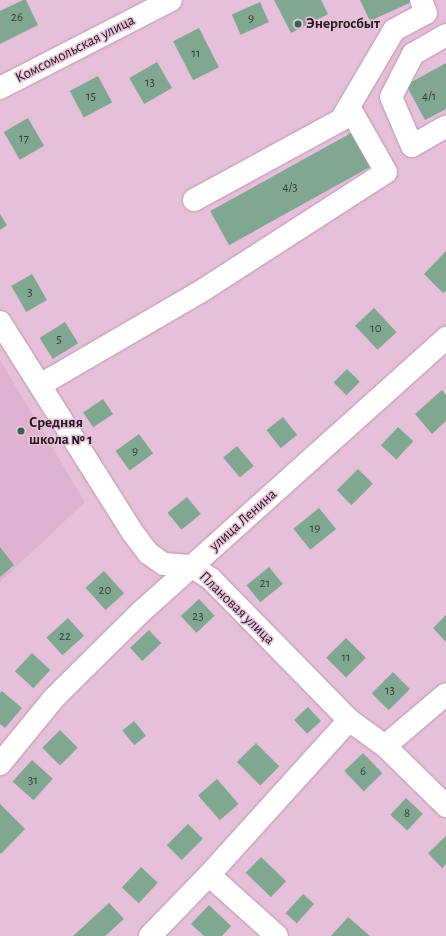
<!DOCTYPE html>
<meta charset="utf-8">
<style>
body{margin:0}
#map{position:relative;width:446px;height:936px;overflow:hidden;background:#e6c0d8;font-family:"Alegreya Sans",sans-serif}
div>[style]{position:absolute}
.built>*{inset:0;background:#dfb3cf}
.building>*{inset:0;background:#80a791;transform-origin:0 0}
.roads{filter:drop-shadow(0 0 1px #ba97ad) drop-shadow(0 0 1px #ba97ad)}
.minor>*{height:22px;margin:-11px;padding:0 11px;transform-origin:11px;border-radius:11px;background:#fff}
.major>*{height:22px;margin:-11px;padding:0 11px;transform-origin:11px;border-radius:11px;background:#fff}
.dots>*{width:11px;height:11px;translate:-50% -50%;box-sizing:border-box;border:2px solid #e6c0d8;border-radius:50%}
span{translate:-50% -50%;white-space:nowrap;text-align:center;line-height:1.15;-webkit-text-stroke:3px #e6c0d8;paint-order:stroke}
.number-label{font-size:13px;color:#3c3c3d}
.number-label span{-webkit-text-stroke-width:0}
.poi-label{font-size:15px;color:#261921;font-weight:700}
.left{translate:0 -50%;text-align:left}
.street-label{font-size:15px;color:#261921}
</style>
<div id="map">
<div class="built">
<div style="clip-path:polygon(0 360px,85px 502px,0 582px)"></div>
</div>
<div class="building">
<div style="clip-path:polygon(23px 0,26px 0,38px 25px,0 44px,0 11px)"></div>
<div style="clip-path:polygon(274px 0,321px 0,328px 14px,291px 33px)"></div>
<div style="clip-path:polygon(360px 0,416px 0,370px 21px)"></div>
<div style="left:260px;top:2px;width:22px;height:31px;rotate:66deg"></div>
<div style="left:199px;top:28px;width:44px;height:29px;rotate:63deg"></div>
<div style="left:157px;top:62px;width:30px;height:32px;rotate:60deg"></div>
<div style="clip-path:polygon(446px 63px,446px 109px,425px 120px,406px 85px)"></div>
<div style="left:98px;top:76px;width:30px;height:32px;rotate:62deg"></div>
<div style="left:28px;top:118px;width:32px;height:28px;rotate:60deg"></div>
<div style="left:351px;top:133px;width:39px;height:161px;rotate:61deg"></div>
<div style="clip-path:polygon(0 214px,7px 225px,0 230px)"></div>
<div style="clip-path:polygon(446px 251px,446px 291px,443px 293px,424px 274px)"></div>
<div style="left:32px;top:274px;width:30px;height:24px;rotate:60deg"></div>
<div style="left:374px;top:308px;width:33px;height:26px;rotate:47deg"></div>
<div style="left:65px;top:322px;width:25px;height:30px;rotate:58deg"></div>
<div style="left:347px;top:369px;width:18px;height:19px;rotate:45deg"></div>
<div style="clip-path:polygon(442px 390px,446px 395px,446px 421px,432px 434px,415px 414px)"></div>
<div style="left:103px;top:399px;width:18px;height:24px;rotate:56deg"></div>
<div style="left:283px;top:417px;width:23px;height:21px;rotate:52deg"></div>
<div style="left:398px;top:427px;width:21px;height:25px;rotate:43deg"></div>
<div style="left:139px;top:434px;width:24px;height:29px;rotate:54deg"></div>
<div style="left:237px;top:446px;width:26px;height:18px;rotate:50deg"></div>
<div style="left:358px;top:469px;width:21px;height:30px;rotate:45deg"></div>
<div style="left:187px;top:497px;width:22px;height:25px;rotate:51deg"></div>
<div style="left:319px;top:508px;width:27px;height:33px;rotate:51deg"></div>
<div style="clip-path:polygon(0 547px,14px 565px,0 577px)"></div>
<div style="left:269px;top:567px;width:22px;height:29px;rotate:51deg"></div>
<div style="left:104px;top:571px;width:30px;height:25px;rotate:48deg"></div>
<div style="left:199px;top:599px;width:23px;height:25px;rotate:47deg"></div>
<div style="clip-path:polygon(446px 615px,446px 642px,433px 628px)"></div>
<div style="left:68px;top:618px;width:24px;height:29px;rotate:48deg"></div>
<div style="left:149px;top:630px;width:18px;height:26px;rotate:47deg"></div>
<div style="left:346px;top:638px;width:28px;height:28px;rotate:45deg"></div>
<div style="left:32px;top:653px;width:25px;height:25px;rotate:43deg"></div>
<div style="left:393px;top:672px;width:24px;height:30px;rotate:45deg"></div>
<div style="clip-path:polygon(2px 691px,22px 708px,5px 728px,0 724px,0 693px)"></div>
<div style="left:308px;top:707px;width:19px;height:19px;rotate:47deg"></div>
<div style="left:134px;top:721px;width:19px;height:15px;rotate:51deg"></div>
<div style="left:60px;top:730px;width:25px;height:25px;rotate:45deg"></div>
<div style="left:256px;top:743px;width:33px;height:27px;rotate:45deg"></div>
<div style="left:363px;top:753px;width:28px;height:26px;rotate:46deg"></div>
<div style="left:32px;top:760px;width:28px;height:29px;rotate:42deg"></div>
<div style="left:217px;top:779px;width:33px;height:25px;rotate:49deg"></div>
<div style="left:406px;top:798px;width:23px;height:23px;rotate:43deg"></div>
<div style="clip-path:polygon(0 804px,25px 829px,1px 854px,0 853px)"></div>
<div style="left:188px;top:824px;width:21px;height:30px;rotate:45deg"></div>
<div style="clip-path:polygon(446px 836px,446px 864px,442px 868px,428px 853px)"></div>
<div style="left:261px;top:857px;width:35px;height:22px;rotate:44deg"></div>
<div style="left:141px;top:867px;width:23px;height:28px;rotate:43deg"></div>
<div style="left:303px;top:894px;width:15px;height:26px;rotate:42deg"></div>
<div style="clip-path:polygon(109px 903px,124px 919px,105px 936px,73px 936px)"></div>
<div style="clip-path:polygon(209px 905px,231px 926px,222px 936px,204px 936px,191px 924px)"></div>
<div style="clip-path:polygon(348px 917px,370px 936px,331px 936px)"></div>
</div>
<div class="roads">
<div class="minor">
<div style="left:446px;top:35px;width:38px;rotate:150deg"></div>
<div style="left:413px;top:54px;width:48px;rotate:117.1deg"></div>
<div style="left:391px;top:97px;width:53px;rotate:66.8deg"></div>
<div style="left:412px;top:146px;width:39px;rotate:-30deg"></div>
<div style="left:194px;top:200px;width:167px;rotate:-28.6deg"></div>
<div style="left:341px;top:120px;width:104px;rotate:-59.5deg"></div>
<div style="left:394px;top:30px;width:36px;rotate:-28deg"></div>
<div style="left:426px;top:13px;width:14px;rotate:-111deg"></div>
<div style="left:0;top:322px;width:249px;rotate:57.8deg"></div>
<div style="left:133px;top:533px;width:25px;rotate:53deg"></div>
<div style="left:148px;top:553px;width:19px;rotate:35deg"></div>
<div style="left:164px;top:564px;width:27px;rotate:4deg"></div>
<div style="left:191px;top:566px;width:24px;rotate:33deg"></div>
<div style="left:211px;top:579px;width:197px;rotate:45.6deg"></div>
<div style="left:349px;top:720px;width:44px;rotate:35.8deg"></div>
<div style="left:385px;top:746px;width:86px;rotate:44.5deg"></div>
<div style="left:40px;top:385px;width:185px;rotate:-30.2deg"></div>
<div style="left:200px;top:292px;width:221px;rotate:-32.8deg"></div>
<div style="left:386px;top:172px;width:75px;rotate:-119.6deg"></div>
<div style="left:385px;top:746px;width:80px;rotate:-40.4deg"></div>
<div style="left:0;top:764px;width:85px;rotate:-50.7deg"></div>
<div style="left:54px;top:698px;width:124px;rotate:-44.7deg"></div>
<div style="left:142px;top:611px;width:409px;rotate:-41.9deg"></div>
<div style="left:209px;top:875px;width:91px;rotate:41.9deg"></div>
<div style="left:150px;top:936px;width:85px;rotate:-46deg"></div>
<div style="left:209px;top:875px;width:209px;rotate:-47.9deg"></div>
</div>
<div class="major">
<div style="left:0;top:88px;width:192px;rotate:-27.2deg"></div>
</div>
</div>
<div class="dots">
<div style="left:298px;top:24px;background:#31664c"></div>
<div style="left:21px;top:431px;background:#31664c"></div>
</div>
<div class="number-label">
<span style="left:17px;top:18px">26</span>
<span style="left:251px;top:19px">9</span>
<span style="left:196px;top:54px">11</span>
<span style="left:150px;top:83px">13</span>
<span style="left:91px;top:97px">15</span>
<span style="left:429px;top:97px">4/1</span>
<span style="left:24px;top:139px">17</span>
<span style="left:290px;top:188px">4/3</span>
<span style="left:30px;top:293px">3</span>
<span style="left:376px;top:329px">10</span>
<span style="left:59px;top:340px">5</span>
<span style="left:135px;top:452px">9</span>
<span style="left:315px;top:529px">19</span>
<span style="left:265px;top:584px">21</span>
<span style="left:105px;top:591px">20</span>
<span style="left:198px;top:617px">23</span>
<span style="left:65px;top:637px">22</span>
<span style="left:346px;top:658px">11</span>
<span style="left:390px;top:691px">13</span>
<span style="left:363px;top:772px">6</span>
<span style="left:33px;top:781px">31</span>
<span style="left:407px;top:814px">8</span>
</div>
<div class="poi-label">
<span class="left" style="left:306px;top:24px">Энергосбыт</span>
<span class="left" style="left:29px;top:431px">Средняя<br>школа № 1</span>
</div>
<div class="street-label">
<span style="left:75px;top:49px;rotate:-27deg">Комсомольская улица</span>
<span style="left:243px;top:520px;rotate:-42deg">улица Ленина</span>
<span style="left:237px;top:608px;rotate:44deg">Плановая улица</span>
</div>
</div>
